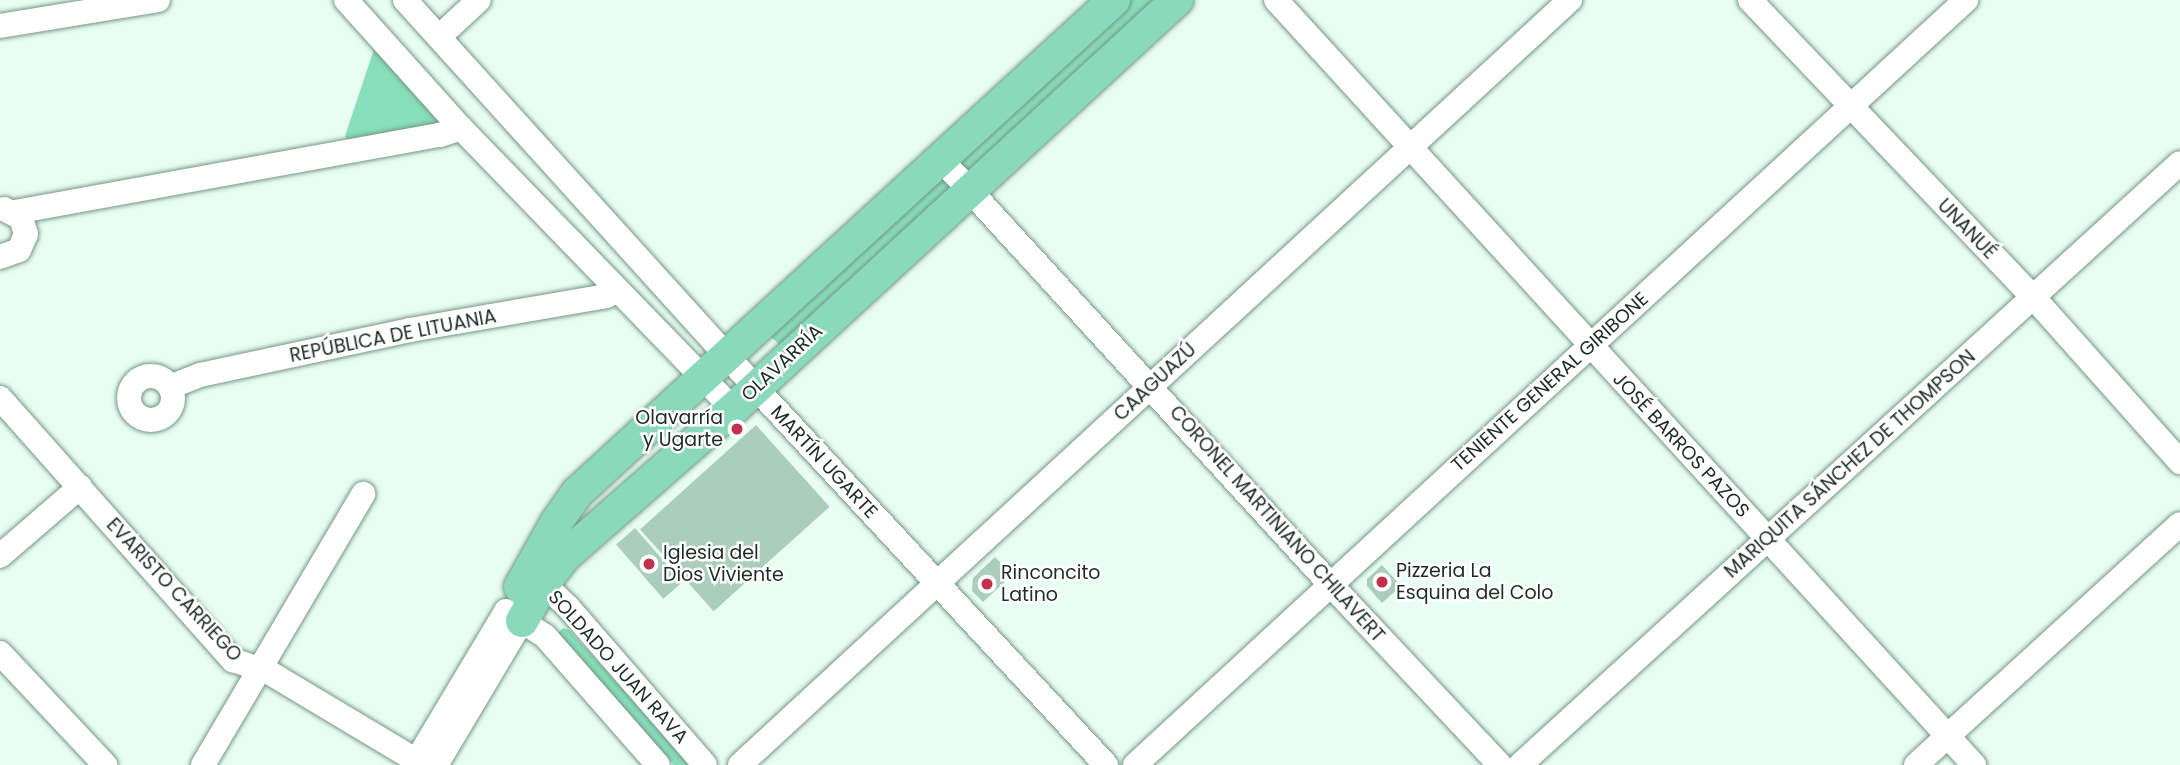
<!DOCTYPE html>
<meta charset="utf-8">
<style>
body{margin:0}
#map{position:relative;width:2180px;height:765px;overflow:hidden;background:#e8fdf3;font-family:Poppins,sans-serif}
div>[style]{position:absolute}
.green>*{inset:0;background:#88dfb9}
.building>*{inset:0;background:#aacdbc;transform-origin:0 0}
.roads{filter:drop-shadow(0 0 2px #759686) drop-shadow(0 0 2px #759686)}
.minor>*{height:24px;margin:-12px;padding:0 12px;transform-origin:12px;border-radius:12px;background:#fff}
.minor>.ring{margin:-12px;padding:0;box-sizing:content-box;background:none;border:24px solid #fff;border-radius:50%}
.major>*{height:32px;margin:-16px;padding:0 16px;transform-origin:16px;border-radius:16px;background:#8bd9bc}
.dots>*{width:19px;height:19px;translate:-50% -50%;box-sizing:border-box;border:4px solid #fff;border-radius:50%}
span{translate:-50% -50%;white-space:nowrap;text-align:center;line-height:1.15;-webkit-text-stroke:5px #fff;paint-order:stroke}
.street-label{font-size:19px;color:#1e2c25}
.poi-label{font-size:19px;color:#1e2c25}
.right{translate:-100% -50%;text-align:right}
.left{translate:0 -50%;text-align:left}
</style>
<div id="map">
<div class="green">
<div style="clip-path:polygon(1131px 0,1155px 0,781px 346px,767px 333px)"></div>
<div style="clip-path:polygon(374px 49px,441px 118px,439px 124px,350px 144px,345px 136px)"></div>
<div style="clip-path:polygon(563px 628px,569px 630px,692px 765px,674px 765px,556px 635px)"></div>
</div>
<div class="building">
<div style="left:756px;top:425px;width:110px;height:156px;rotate:48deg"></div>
<div style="left:635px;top:528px;width:72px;height:25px;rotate:49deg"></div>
<div style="clip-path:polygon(995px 557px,1012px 575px,983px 602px,972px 591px,973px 578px)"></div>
<div style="clip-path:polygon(1382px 565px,1401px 586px,1382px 603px,1367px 586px,1367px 579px)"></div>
</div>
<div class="roads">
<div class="minor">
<div style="left:346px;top:0;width:172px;rotate:48.1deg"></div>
<div style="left:461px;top:128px;width:391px;rotate:45.9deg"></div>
<div style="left:405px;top:0;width:522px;rotate:47.87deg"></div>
<div style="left:755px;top:387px;width:516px;rotate:47.12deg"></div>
<div style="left:1276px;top:0;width:1036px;rotate:47.62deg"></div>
<div style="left:1750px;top:0;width:412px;rotate:46.4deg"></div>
<div style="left:2034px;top:298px;width:220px;rotate:48.3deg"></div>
<div style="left:0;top:26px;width:160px;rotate:-9.3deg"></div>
<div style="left:439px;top:37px;width:54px;rotate:-42.8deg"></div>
<div style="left:941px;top:159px;width:576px;rotate:47.53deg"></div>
<div style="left:1330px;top:584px;width:248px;rotate:46.8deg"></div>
<div style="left:15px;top:212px;width:432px;rotate:-10.3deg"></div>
<div style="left:440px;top:135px;width:22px;rotate:-18deg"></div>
<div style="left:0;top:257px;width:20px;rotate:-20deg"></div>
<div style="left:19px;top:250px;width:17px;rotate:-66deg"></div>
<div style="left:26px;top:234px;width:17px;rotate:-107deg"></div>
<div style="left:21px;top:218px;width:19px;rotate:-152deg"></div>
<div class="ring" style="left:129px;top:376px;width:20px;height:20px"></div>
<div style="left:170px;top:387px;width:32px;rotate:-22deg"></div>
<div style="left:200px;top:375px;width:215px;rotate:-12.1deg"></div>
<div style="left:410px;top:330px;width:199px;rotate:-9.8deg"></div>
<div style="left:606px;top:296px;width:13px;rotate:-23deg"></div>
<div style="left:0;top:398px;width:351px;rotate:48.4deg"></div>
<div style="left:233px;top:660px;width:39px;rotate:19deg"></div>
<div style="left:270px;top:673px;width:171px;rotate:30.9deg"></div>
<div style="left:0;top:556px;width:106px;rotate:-40.8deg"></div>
<div style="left:532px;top:573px;width:50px;rotate:43.4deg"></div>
<div style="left:568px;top:607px;width:209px;rotate:49.1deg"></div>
<div style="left:0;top:653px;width:154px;rotate:46.8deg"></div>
<div style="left:203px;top:765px;width:315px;rotate:-59.4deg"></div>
<div style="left:414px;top:765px;width:179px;rotate:-59.1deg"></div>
<div style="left:506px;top:611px;width:46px;rotate:32.7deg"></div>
<div style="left:545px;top:636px;width:171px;rotate:48.8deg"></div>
<div style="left:436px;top:765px;width:168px;rotate:-59.2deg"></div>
<div style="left:740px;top:765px;width:1129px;rotate:-42.67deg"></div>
<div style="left:1135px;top:765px;width:1130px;rotate:-42.63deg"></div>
<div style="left:1520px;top:765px;width:893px;rotate:-42.37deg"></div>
<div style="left:1916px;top:765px;width:357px;rotate:-42.4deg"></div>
</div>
<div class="major">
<div style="left:520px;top:587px;width:73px;rotate:-60.6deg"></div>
<div style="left:556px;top:523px;width:37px;rotate:-55deg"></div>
<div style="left:577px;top:493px;width:729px;rotate:-42.55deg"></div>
<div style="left:522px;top:621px;width:43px;rotate:-60.4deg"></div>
<div style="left:543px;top:584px;width:37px;rotate:-52deg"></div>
<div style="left:566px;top:555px;width:222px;rotate:-41.2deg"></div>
<div style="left:733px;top:409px;width:604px;rotate:-42.65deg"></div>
</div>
</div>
<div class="dots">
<div style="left:737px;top:429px;background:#c1314e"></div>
<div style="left:649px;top:564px;background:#c1314e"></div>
<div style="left:1382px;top:582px;background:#c1314e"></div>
<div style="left:987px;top:584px;background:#c1314e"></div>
</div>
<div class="street-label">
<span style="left:1967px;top:229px;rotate:46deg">UNANUÉ</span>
<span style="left:393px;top:336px;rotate:-11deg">REPÚBLICA DE LITUANIA</span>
<span style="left:782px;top:363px;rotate:-43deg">OLAVARRÍA</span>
<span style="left:1155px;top:382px;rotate:-43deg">CAAGUAZÚ</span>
<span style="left:1550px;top:382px;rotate:-42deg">TENIENTE GENERAL GIRIBONE</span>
<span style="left:1681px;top:445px;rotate:47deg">JOSÉ BARROS PAZOS</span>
<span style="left:824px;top:462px;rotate:47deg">MARTÍN UGARTE</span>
<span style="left:1850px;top:464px;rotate:-42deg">MARIQUITA SÁNCHEZ DE THOMPSON</span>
<span style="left:1277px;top:524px;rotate:48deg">CORONEL MARTINIANO CHILAVERT</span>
<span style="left:174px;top:590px;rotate:47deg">EVARISTO CARRIEGO</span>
<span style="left:618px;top:667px;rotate:48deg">SOLDADO JUAN RAVA</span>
</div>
<div class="poi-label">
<span class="right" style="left:723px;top:429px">Olavarría<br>y Ugarte</span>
<span class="left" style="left:663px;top:564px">Iglesia del<br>Dios Viviente</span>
<span class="left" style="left:1396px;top:582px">Pizzeria La<br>Esquina del Colo</span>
<span class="left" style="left:1001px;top:584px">Rinconcito<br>Latino</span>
</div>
</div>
